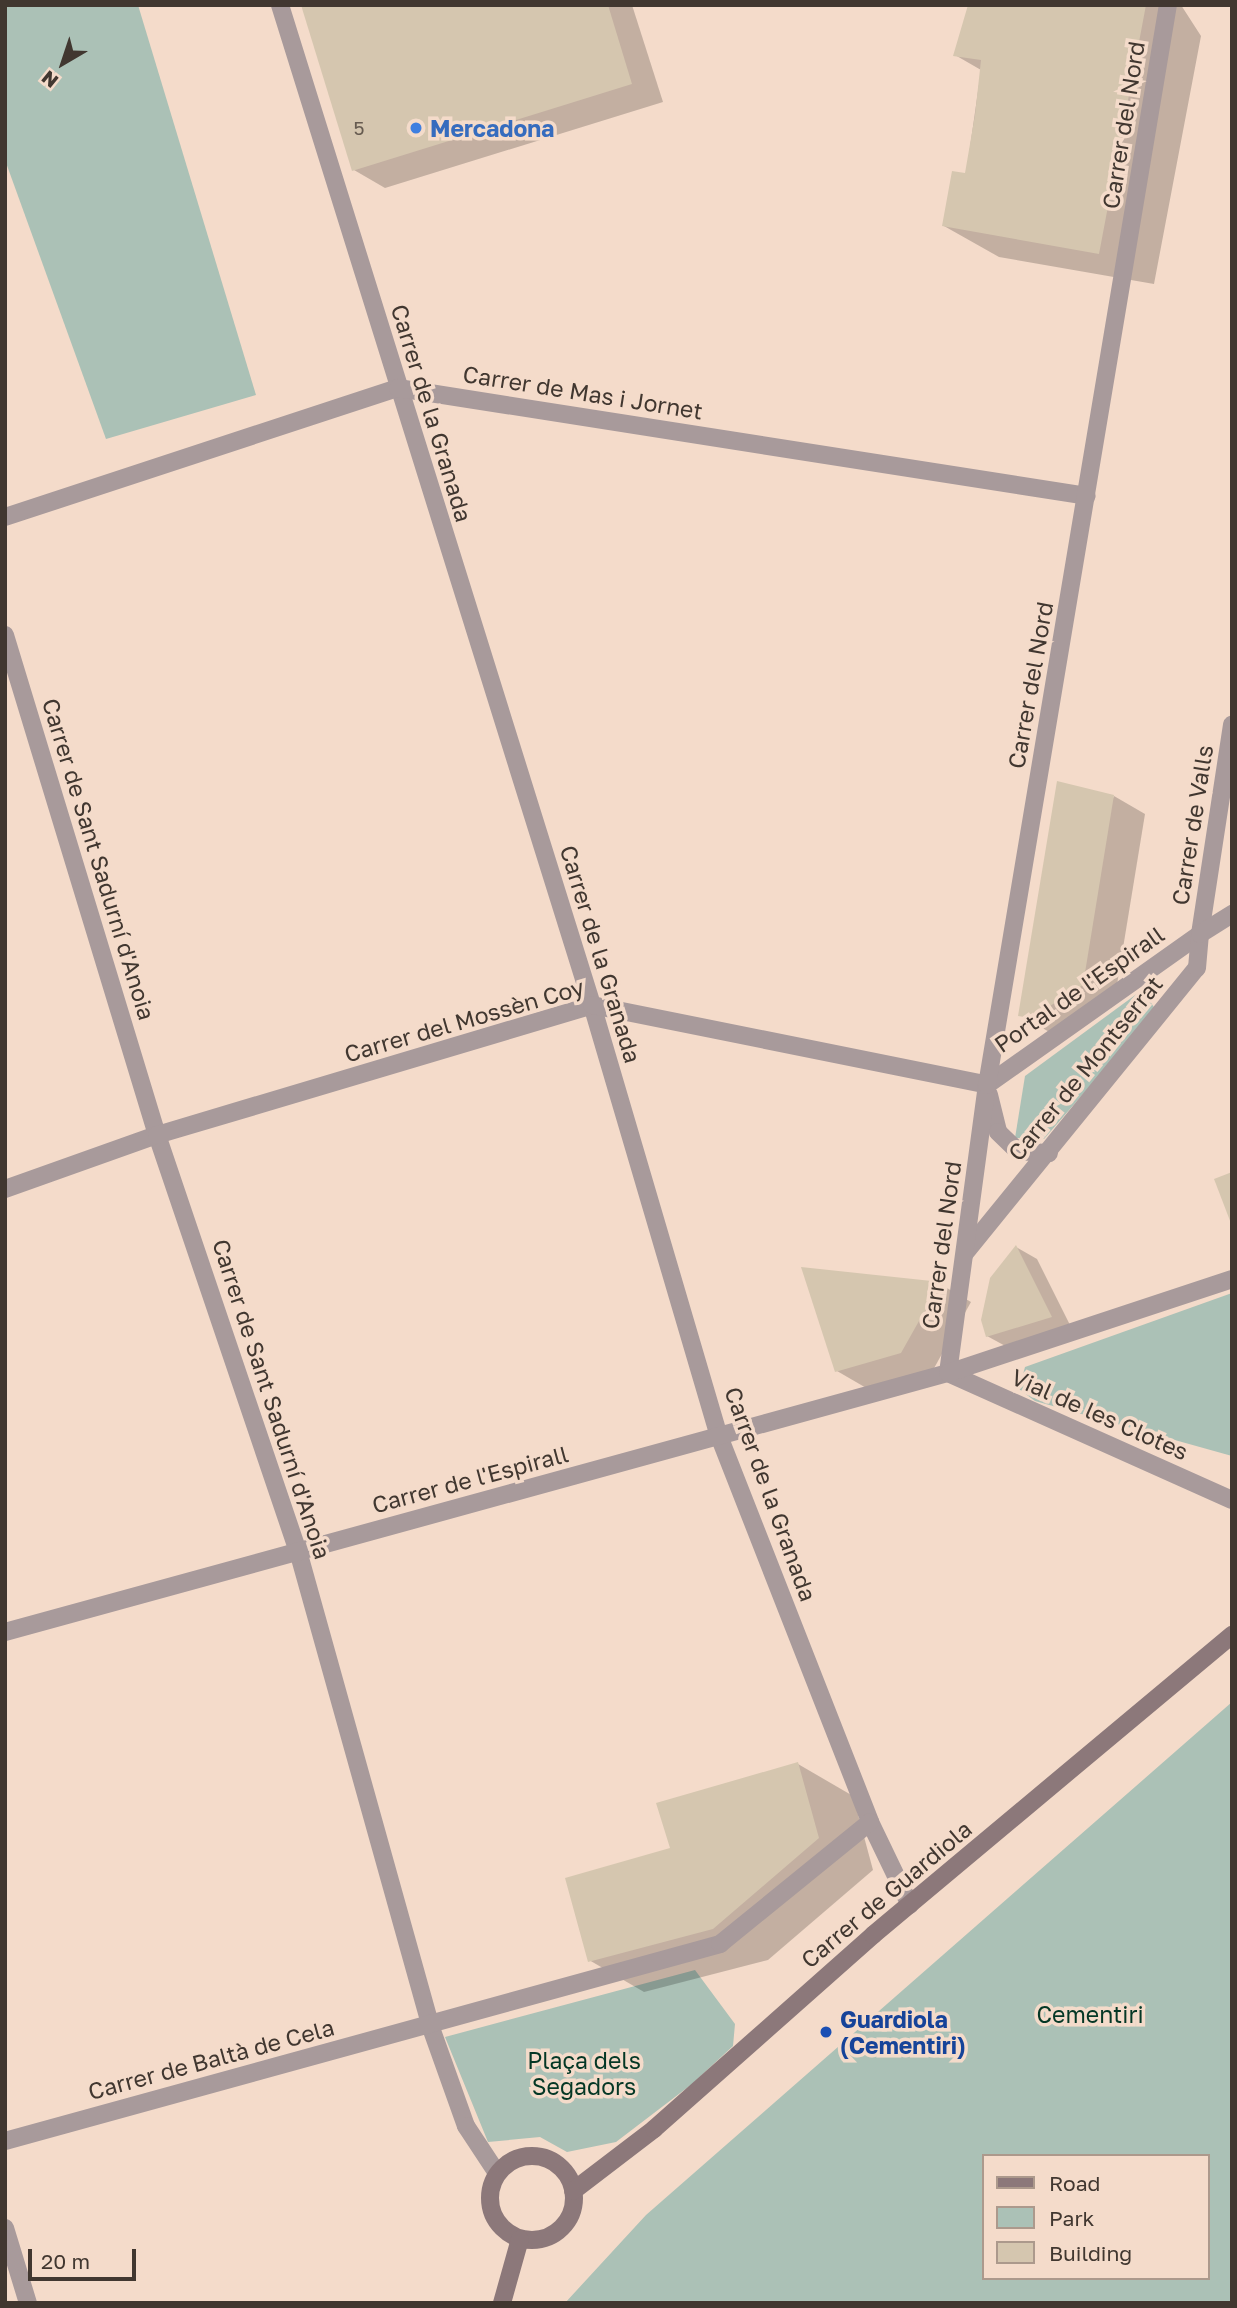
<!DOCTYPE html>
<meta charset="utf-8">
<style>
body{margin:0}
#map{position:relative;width:1237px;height:2308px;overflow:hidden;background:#f4dbca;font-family:"Golos Text",sans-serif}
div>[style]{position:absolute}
.green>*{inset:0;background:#abc1b6}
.shadow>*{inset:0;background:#0003}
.building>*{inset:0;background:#d5c6af}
.street>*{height:18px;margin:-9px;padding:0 9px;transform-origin:9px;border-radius:9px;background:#a89a9b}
.secondary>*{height:18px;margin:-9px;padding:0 9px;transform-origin:9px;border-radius:9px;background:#8c787a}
.secondary>.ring{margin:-9px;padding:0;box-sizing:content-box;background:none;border:18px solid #8c787a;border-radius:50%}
.dots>*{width:19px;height:19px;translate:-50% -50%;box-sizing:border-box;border:4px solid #f4dbca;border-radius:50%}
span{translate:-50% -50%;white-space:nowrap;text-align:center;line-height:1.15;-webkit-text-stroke:7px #f4dbca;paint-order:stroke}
.number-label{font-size:19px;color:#665b50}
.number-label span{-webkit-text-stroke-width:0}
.street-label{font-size:23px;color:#413730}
.shop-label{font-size:23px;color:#366cbe;font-weight:700}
.left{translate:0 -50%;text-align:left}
.park-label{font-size:23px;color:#043725}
.transit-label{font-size:23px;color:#164399;font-weight:700}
.frame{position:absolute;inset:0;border:7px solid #413730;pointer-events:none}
.legend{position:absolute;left:982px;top:2154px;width:228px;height:126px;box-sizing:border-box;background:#f4dbca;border:2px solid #ac998c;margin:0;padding:9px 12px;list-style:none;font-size:21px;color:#413730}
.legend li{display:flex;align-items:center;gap:14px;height:35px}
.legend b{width:35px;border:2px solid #ac998c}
.north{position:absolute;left:28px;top:28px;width:70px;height:70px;-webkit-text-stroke:5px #f4dbca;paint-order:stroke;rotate:219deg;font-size:19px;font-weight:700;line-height:28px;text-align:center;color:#413730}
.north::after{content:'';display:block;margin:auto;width:24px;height:32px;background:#413730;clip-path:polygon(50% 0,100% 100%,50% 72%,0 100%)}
.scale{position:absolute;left:28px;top:2249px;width:108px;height:32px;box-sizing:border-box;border:4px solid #413730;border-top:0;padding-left:9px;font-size:21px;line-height:24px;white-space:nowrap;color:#413730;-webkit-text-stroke:5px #f4dbca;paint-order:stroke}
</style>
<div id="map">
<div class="green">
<div style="clip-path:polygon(5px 5px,138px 5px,256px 395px,106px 439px,5px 160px)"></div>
<div style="clip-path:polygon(1142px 990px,1156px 1010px,1044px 1139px,1015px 1138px,1025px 1076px)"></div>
<div style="clip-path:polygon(1232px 1293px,1232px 1456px,1035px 1401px,1019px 1389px,1025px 1367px)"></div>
<div style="clip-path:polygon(evenodd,1232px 1702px,1232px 2303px,565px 2303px,646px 2215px,1232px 1702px,983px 2156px,1207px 2156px,1207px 2278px,983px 2278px,983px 2156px)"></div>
<div style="clip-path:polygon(695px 1970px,735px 2024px,733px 2046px,692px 2084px,616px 2142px,567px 2152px,540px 2137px,488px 2142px,445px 2037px)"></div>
</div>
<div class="shadow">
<div style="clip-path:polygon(302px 5px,632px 5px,663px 102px,385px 188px,354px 170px)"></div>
<div style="clip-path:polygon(970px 5px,1181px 5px,1201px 36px,1154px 284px,999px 257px,944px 226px,966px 175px,981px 70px,955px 55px)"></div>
<div style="clip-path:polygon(1114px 796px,1145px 814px,1114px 1003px,1051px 1033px,1020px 1015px)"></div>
<div style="clip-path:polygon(1016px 1247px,1037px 1259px,1072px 1329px,1009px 1348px,987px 1336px)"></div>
<div style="clip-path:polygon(803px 1269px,940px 1284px,971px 1302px,933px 1370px,868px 1389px,837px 1371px)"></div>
<div style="clip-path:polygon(798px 1764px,853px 1796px,873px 1870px,768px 1960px,644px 1992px,589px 1960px,672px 1849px)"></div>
</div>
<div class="building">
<div style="clip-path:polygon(301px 5px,608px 5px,632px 84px,352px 171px)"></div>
<div style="clip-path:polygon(968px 5px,1146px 5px,1099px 254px,942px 226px,952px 171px,965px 173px,975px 115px,981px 60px,953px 56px)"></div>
<div style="clip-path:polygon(1057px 781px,1114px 795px,1083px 985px,1031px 1018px,1018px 1016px)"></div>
<div style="clip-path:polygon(1232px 1172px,1232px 1226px,1214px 1179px)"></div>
<div style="clip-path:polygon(1016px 1245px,1052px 1317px,986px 1337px,981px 1320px,990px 1278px)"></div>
<div style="clip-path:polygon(801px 1267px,941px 1282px,901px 1353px,835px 1372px)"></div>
<div style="clip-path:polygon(798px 1762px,819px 1838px,713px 1929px,588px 1962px,565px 1878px,670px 1848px,656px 1803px)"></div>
</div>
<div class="street">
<div style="left:280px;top:5px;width:1048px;rotate:72.67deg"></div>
<div style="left:592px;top:1005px;width:449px;rotate:73.6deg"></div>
<div style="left:719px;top:1436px;width:414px;rotate:68.6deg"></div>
<div style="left:870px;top:1822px;width:92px;rotate:64.3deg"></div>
<div style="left:5px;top:517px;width:414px;rotate:-18.2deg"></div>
<div style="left:398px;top:388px;width:697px;rotate:8.91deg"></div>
<div style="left:5px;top:635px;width:523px;rotate:73.09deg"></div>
<div style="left:157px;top:1135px;width:439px;rotate:71.3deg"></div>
<div style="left:298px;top:1551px;width:492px;rotate:74.4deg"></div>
<div style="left:430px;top:2025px;width:107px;rotate:70.4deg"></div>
<div style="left:466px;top:2126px;width:56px;rotate:56.6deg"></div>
<div style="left:987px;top:1085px;width:261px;rotate:-35.3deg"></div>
<div style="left:1200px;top:934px;width:212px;rotate:-81.3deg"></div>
<div style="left:989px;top:1095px;width:38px;rotate:76deg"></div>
<div style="left:998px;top:1132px;width:28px;rotate:44deg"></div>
<div style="left:1018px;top:1151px;width:31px;rotate:4deg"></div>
<div style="left:5px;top:1189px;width:161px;rotate:-19.6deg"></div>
<div style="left:157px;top:1135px;width:454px;rotate:-16.6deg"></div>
<div style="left:592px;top:1005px;width:403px;rotate:11.4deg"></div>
<div style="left:965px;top:1253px;width:367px;rotate:-50.9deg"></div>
<div style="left:1197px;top:968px;width:34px;rotate:-85deg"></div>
<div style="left:1200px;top:934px;width:38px;rotate:-32deg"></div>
<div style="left:948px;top:1373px;width:291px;rotate:-82.3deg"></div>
<div style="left:987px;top:1085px;width:1095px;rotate:-80.49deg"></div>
<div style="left:948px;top:1373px;width:311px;rotate:24.1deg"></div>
<div style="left:5px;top:1632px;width:978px;rotate:-15.36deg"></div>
<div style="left:948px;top:1373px;width:299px;rotate:-18.3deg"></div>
<div style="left:5px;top:2141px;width:742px;rotate:-15.4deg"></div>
<div style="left:720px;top:1944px;width:193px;rotate:-39.1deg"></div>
<div style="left:5px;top:2228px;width:78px;rotate:73deg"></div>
</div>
<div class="secondary">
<div class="ring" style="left:490px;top:2156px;width:66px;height:66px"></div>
<div style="left:573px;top:2191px;width:102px;rotate:-37.4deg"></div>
<div style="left:654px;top:2129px;width:293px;rotate:-41.5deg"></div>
<div style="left:873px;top:1935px;width:468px;rotate:-39.9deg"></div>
<div style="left:502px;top:2303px;width:66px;rotate:-74.3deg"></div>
</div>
<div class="dots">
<div style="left:416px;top:128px;background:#3f7fe0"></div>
<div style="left:826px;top:2032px;background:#1a4fb4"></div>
</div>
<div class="number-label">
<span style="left:359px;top:128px">5</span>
</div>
<div class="street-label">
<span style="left:1123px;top:125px;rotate:-81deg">Carrer del Nord</span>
<span style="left:583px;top:392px;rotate:9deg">Carrer de Mas i Jornet</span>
<span style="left:432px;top:413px;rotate:73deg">Carrer de la Granada</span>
<span style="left:1030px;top:685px;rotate:-80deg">Carrer del Nord</span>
<span style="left:1192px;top:825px;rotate:-81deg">Carrer de Valls</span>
<span style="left:99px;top:859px;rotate:73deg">Carrer de Sant Sadurní d'Anoia</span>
<span style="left:601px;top:954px;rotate:73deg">Carrer de la Granada</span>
<span style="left:1079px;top:989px;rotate:-35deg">Portal de l'Espirall</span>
<span style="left:464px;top:1020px;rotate:-16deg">Carrer del Mossèn Coy</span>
<span style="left:1085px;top:1068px;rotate:-51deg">Carrer de Montserrat</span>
<span style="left:941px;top:1245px;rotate:-82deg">Carrer del Nord</span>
<span style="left:272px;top:1399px;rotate:72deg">Carrer de Sant Sadurní d'Anoia</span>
<span style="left:1100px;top:1414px;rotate:24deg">Vial de les Clotes</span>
<span style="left:470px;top:1479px;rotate:-15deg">Carrer de l'Espirall</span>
<span style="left:771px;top:1494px;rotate:70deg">Carrer de la Granada</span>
<span style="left:886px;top:1894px;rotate:-40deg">Carrer de Guardiola</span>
<span style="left:211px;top:2059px;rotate:-15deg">Carrer de Baltà de Cela</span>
</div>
<div class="shop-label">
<span class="left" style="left:430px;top:128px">Mercadona</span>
</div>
<div class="park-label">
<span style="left:1090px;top:2014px">Cementiri</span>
<span style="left:584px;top:2073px">Plaça dels<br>Segadors</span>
</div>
<div class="transit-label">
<span class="left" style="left:840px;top:2032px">Guardiola<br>(Cementiri)</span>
</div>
<div class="frame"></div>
<ul class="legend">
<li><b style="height:9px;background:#8c787a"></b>Road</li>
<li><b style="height:19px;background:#abc1b6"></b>Park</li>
<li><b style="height:19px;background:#d5c6af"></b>Building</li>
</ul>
<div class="north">N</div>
<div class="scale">20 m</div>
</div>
